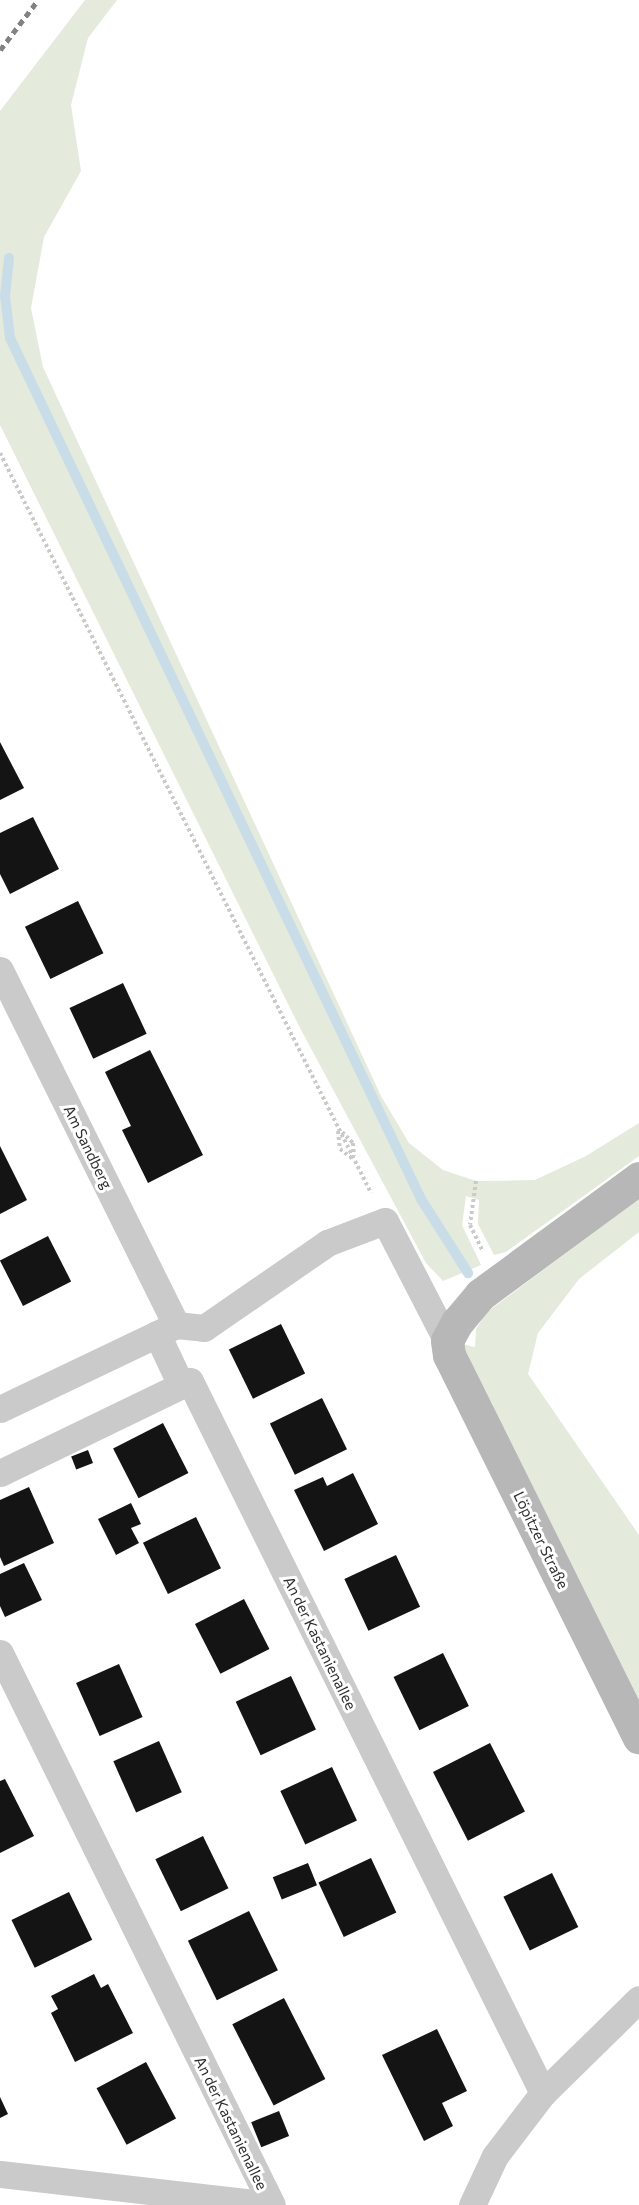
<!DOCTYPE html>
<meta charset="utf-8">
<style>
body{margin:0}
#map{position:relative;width:639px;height:2205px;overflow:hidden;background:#fff;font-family:Commissioner,sans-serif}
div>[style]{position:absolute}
.green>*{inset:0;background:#e4eadc}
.stream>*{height:10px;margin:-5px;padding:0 5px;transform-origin:5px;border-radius:5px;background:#c9dde9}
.building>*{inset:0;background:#141414;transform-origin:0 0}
.path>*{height:4px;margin-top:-2px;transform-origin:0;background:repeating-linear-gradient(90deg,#cacaca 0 3px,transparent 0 6px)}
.street>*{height:27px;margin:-13.5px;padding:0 13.5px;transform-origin:13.5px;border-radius:13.5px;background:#cacaca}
.secondary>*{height:33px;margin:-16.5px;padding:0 16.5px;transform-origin:16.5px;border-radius:16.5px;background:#b7b7b7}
.rail>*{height:4.5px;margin-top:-2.25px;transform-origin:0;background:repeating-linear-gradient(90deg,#828282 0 6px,transparent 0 10.5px)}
span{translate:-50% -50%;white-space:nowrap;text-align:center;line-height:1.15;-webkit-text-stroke:6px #fff;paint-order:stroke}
.street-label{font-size:15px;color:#2d2d2d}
</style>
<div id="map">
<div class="green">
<div style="clip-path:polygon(85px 0,117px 0,88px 38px,71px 105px,81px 171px,44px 237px,31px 308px,43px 367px,381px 1096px,409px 1143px,443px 1170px,476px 1181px,535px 1180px,586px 1156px,639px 1123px,639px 1156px,506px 1252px,494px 1255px,478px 1224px,479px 1200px,466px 1196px,462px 1225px,481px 1265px,443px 1281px,426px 1263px,299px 1026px,0 425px,0 111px)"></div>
<div style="clip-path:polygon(639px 1199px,639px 1232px,579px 1279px,538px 1333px,528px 1374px,639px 1535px,639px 1730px,511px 1463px,492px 1403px,447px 1341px,475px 1347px,476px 1329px,487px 1312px)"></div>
</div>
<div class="stream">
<div style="left:9px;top:258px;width:38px;rotate:96deg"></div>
<div style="left:5px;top:296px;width:42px;rotate:83.2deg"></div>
<div style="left:10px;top:338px;width:954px;rotate:64.48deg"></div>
<div style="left:421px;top:1199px;width:88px;rotate:57.6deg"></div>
</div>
<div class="building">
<div style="clip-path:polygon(0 742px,24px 788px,0 800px)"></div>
<div style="clip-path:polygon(33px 817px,59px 869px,10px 894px,0 874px,0 833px)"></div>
<div style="left:78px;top:901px;width:58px;height:59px;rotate:64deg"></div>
<div style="left:123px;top:983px;width:56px;height:59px;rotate:65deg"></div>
<div style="clip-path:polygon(150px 1050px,203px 1155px,148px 1183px,122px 1130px,131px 1126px,105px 1072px)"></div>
<div style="clip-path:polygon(0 1146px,27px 1200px,0 1214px)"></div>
<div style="left:48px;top:1236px;width:51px;height:54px;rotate:63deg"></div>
<div style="left:281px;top:1324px;width:55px;height:58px;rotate:64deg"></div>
<div style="left:322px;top:1398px;width:57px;height:58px;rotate:64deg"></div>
<div style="left:163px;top:1423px;width:56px;height:56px;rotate:63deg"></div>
<div style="left:88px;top:1450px;width:14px;height:18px;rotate:69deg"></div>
<div style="clip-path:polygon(353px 1473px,378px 1524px,324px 1551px,294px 1490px,323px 1477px,327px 1486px)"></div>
<div style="clip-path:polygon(29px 1487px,54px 1543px,4px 1566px,0 1557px,0 1500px)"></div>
<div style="clip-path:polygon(131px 1503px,141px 1524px,131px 1528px,139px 1543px,116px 1555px,98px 1519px)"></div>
<div style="left:196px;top:1517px;width:57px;height:59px;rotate:64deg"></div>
<div style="left:396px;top:1555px;width:57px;height:57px;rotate:65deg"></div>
<div style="clip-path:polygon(24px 1563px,42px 1600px,5px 1617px,0 1606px,0 1574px)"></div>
<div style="left:244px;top:1599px;width:56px;height:55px;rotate:63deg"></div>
<div style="left:443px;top:1653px;width:59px;height:55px;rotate:64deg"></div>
<div style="left:119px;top:1664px;width:58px;height:47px;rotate:66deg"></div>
<div style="left:291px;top:1676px;width:59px;height:61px;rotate:65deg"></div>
<div style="left:159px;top:1741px;width:56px;height:50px;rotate:66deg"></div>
<div style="left:490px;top:1743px;width:77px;height:64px;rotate:63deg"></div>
<div style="left:332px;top:1767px;width:59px;height:57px;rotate:65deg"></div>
<div style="clip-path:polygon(5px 1779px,34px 1836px,0 1853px,0 1781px)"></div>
<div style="left:203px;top:1836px;width:58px;height:53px;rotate:64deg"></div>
<div style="left:371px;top:1858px;width:60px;height:58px;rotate:65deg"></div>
<div style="left:308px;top:1863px;width:24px;height:38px;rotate:68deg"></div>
<div style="left:552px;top:1873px;width:60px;height:54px;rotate:64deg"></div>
<div style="left:69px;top:1892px;width:53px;height:64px;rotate:64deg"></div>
<div style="left:249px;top:1911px;width:66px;height:68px;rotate:64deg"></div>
<div style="clip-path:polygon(94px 1974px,101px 1988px,108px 1984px,133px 2033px,75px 2062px,51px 2013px,58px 2009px,51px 1996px)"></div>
<div style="left:284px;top:1998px;width:91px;height:58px;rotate:63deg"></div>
<div style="clip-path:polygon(437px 2029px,467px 2091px,442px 2103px,453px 2126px,424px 2141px,382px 2055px)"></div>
<div style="left:146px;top:2062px;width:64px;height:56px;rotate:62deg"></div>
<div style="clip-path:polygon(0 2097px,8px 2114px,0 2118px)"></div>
<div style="left:279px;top:2111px;width:27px;height:30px;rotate:68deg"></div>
</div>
<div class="path">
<div style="left:0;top:453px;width:828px;rotate:63.37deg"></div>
<div style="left:338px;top:1131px;width:18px;rotate:84deg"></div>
<div style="left:340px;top:1149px;width:16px;rotate:38deg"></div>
<div style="left:342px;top:1132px;width:16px;rotate:45deg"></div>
<div style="left:353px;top:1143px;width:13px;rotate:86deg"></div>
<div style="left:476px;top:1181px;width:44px;rotate:97.8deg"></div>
<div style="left:470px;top:1225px;width:28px;rotate:64deg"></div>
</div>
<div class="street">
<div style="left:0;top:970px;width:396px;rotate:63.6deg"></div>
<div style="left:157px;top:1334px;width:56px;rotate:64.8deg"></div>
<div style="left:0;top:1409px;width:195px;rotate:-25.5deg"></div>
<div style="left:176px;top:1325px;width:28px;rotate:6deg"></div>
<div style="left:204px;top:1328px;width:150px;rotate:-34.6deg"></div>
<div style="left:327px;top:1243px;width:62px;rotate:-20.8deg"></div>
<div style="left:385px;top:1221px;width:135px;rotate:62.7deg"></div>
<div style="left:0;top:1473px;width:211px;rotate:-25.8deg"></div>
<div style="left:190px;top:1381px;width:795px;rotate:63.63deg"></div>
<div style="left:0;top:1653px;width:615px;rotate:63.77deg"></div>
<div style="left:0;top:2174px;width:272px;rotate:6.5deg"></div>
<div style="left:472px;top:2205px;width:54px;rotate:-64.9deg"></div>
<div style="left:495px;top:2156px;width:79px;rotate:-52.7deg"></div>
<div style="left:543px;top:2093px;width:134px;rotate:-44.4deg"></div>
</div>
<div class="secondary">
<div style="left:639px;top:1178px;width:197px;rotate:143.7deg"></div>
<div style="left:480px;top:1295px;width:35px;rotate:130deg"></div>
<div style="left:457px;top:1322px;width:21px;rotate:118deg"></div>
<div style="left:447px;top:1341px;width:14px;rotate:82deg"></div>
<div style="left:449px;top:1355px;width:427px;rotate:63.6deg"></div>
</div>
<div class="rail">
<div style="left:0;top:50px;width:63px;rotate:-52.8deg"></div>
</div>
<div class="street-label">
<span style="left:88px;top:1147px;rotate:64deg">Am Sandberg</span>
<span style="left:541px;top:1540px;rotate:64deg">Löpitzer Straße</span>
<span style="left:320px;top:1643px;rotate:64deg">An der Kastanienallee</span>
<span style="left:231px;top:2123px;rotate:64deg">An der Kastanienallee</span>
</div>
</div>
